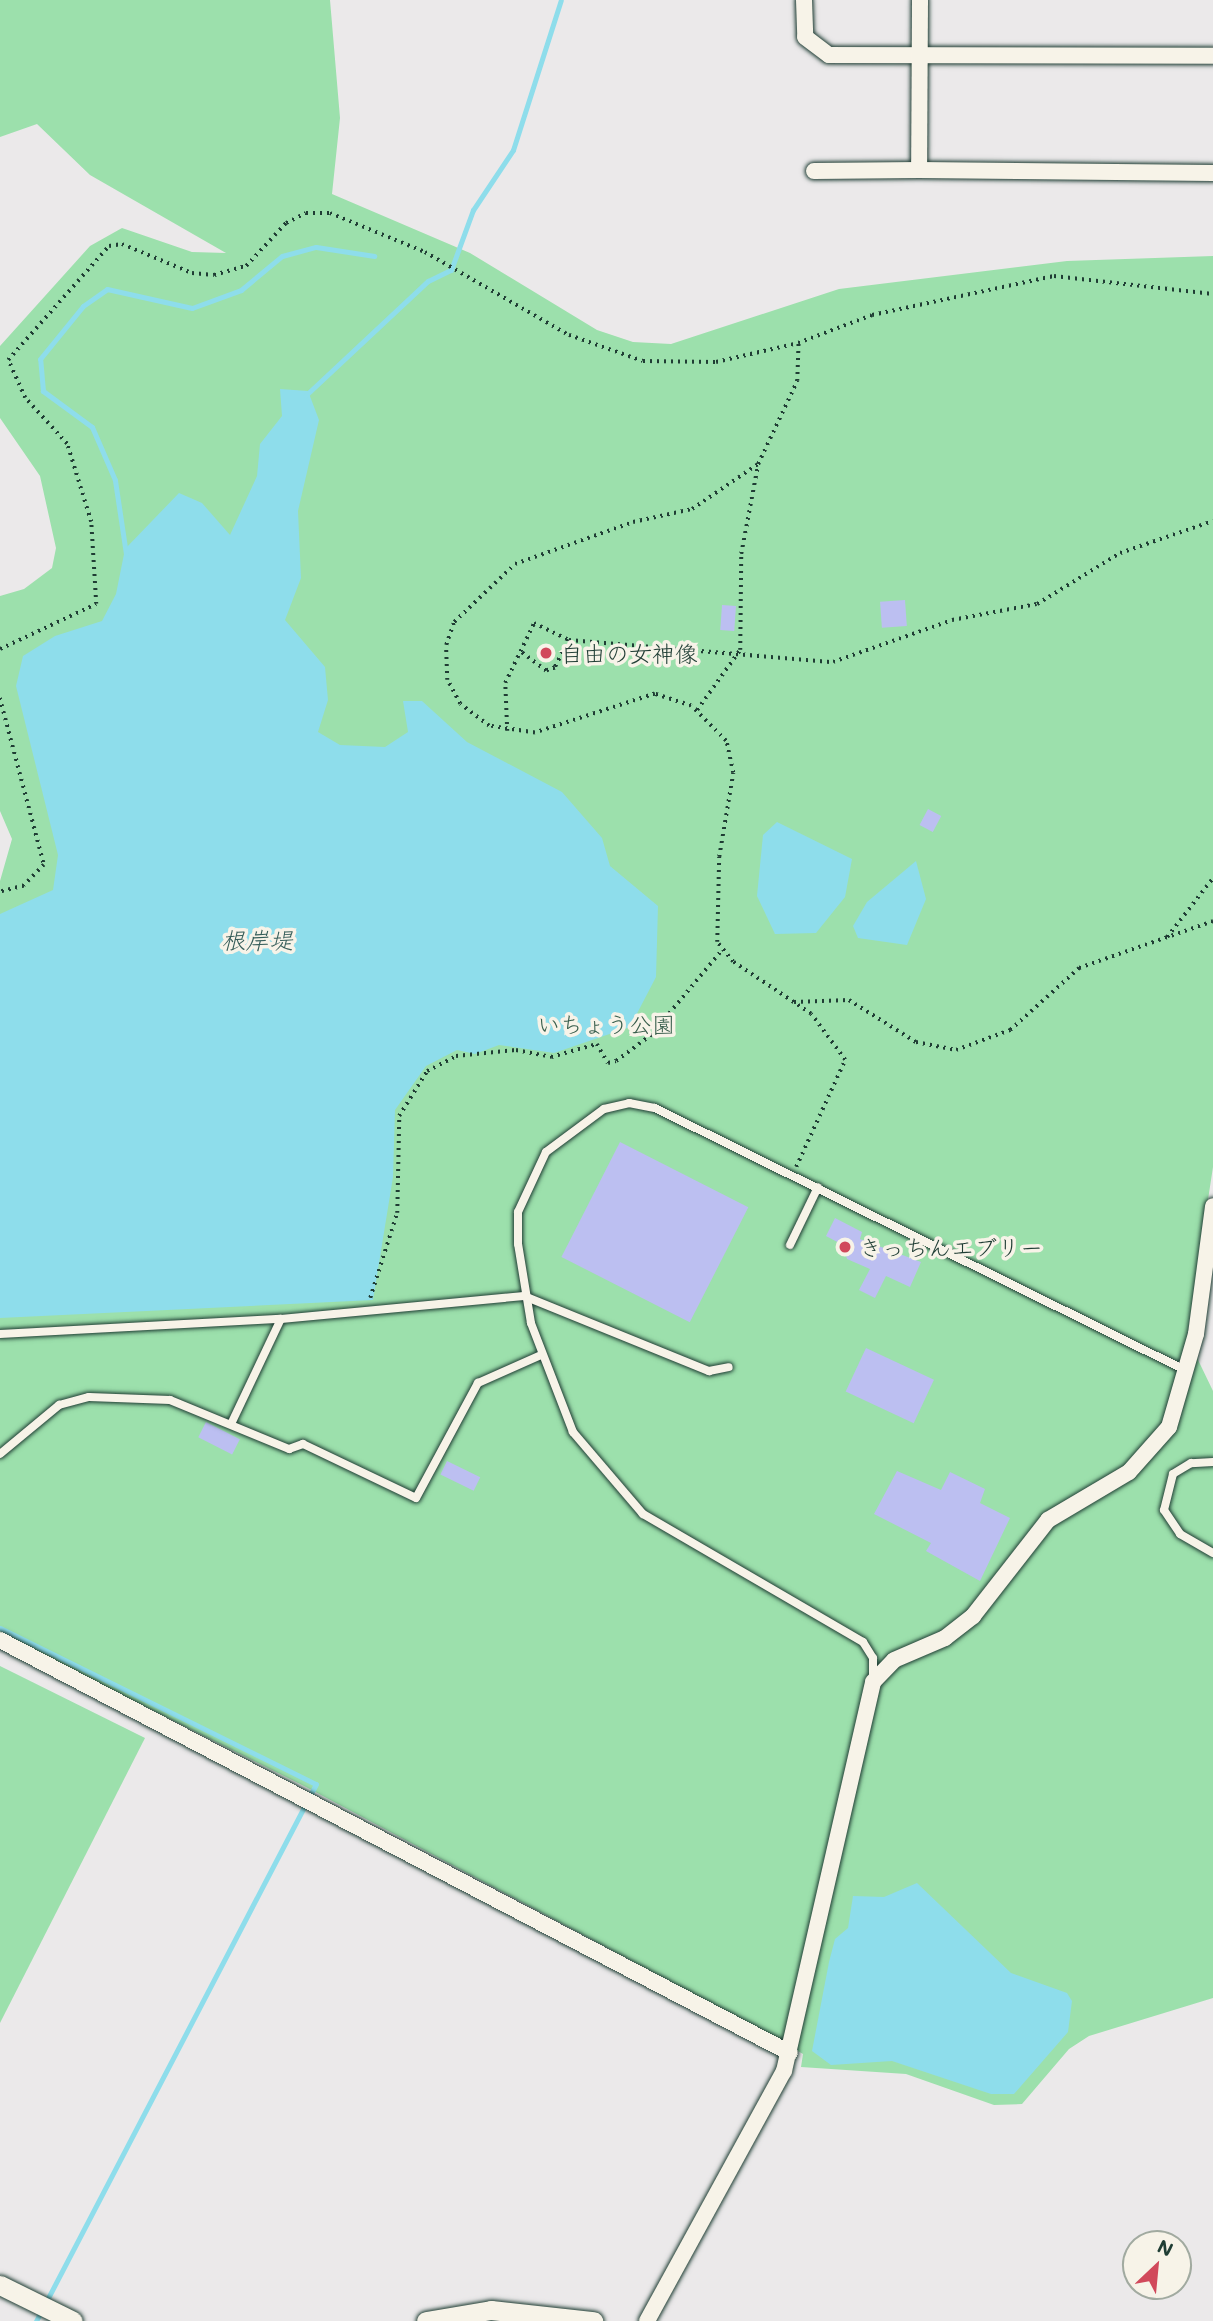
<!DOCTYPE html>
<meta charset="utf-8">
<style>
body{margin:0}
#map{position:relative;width:1213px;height:2321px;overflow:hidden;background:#ebe9ea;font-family:Mali,"Klee One",sans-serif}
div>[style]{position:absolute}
.green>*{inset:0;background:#9ce0ac}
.water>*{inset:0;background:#8eddeb}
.stream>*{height:5px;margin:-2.5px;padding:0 2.5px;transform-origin:2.5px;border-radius:2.5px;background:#8eddeb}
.building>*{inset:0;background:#bcbff1;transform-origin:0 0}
.path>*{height:3.5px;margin-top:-1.75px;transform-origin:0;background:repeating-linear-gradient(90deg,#1f3d34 0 2px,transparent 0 7px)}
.roads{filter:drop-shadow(0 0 2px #1f3d34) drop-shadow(0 0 2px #1f3d34)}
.service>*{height:8px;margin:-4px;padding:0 4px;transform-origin:4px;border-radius:4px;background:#f7f3e8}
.minor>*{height:16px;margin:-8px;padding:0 8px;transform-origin:8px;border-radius:8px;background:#f7f3e8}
.tertiary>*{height:19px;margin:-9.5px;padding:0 9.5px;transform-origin:9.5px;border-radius:9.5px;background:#f7f3e8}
.dots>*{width:19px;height:19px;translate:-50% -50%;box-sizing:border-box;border:4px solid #f7f3e8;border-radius:50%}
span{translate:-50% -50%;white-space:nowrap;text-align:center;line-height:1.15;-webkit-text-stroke:7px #f7f3e8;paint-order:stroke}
.poi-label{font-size:23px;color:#1f3d34}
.left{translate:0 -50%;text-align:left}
.park-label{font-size:23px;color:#385e4c}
.water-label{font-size:24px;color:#355d59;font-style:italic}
.north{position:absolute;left:1122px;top:2230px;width:70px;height:70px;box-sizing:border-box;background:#f7f3e8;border:2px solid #a1aaa0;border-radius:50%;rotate:26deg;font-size:19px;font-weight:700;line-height:28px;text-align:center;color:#1f3d34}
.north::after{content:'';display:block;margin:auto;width:24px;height:32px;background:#d1495b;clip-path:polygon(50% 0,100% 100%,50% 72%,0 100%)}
</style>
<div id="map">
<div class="green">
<div style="clip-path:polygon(0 0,330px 0,340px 118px,332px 194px,470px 253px,597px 330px,633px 342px,671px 344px,839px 289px,1067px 261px,1213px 256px,1213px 1167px,1187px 1337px,1213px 1391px,1213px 1998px,1089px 2036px,1069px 2049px,1022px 2104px,994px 2105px,906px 2074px,801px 2067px,803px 2054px,765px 2032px,306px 1787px,0 1634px,0 881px,12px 839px,0 811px,0 596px,24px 589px,52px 568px,56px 548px,40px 476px,0 418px,0 346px,90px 246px,122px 228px,192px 252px,226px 253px,90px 175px,37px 124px,0 137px)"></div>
<div style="clip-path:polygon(0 1666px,145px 1738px,0 2023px)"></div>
</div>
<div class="water">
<div style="clip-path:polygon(280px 389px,308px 391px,319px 420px,298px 511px,301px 578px,285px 620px,325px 667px,328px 700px,318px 732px,340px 745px,385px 747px,408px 732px,403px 701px,422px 701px,467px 742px,562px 792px,602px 838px,610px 866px,658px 906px,656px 977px,630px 1027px,554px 1053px,499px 1045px,475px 1054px,457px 1050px,426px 1066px,395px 1110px,393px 1177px,373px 1300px,0 1318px,0 914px,53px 890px,58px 855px,16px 686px,23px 656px,55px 636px,102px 621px,116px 594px,125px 549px,179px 493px,202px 503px,230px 535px,257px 476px,260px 444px,282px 416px)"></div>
<div style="clip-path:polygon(777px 822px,852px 859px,845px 897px,816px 933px,775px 934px,757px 896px,763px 835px)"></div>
<div style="clip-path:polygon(916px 861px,926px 899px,907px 945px,858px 938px,853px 926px,867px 902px)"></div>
<div style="clip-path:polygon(917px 1883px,1011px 1973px,1067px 1993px,1072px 2001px,1068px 2032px,1014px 2094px,991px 2094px,892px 2061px,831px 2065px,812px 2051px,829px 1962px,835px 1939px,848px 1928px,853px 1896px,884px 1897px)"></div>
</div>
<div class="stream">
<div style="left:306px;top:395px;width:167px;rotate:-43.1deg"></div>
<div style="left:428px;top:281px;width:25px;rotate:-26deg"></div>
<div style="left:451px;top:270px;width:64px;rotate:-69.9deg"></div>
<div style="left:473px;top:210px;width:72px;rotate:-56.3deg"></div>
<div style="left:513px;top:150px;width:157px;rotate:-72.3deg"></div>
<div style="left:126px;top:554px;width:75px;rotate:-98.5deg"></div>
<div style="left:115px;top:480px;width:58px;rotate:-113.5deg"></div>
<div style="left:92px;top:427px;width:61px;rotate:-143.7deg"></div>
<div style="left:43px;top:391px;width:32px;rotate:-95deg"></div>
<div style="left:40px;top:359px;width:68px;rotate:-50.9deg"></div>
<div style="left:83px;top:306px;width:29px;rotate:-35deg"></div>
<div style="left:107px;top:289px;width:87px;rotate:12.6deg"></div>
<div style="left:192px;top:308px;width:52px;rotate:-20.2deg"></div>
<div style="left:241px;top:290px;width:53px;rotate:-39.7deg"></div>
<div style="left:282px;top:256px;width:35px;rotate:-15deg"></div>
<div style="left:316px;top:247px;width:59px;rotate:8.8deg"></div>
<div style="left:0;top:1628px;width:352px;rotate:26.3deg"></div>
<div style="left:316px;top:1784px;width:606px;rotate:117.54deg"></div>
</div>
<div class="building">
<div style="left:905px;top:600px;width:26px;height:25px;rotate:86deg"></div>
<div style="left:722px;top:605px;width:14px;height:25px;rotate:4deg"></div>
<div style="left:928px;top:809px;width:15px;height:18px;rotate:28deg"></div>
<div style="left:620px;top:1142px;width:144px;height:129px;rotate:27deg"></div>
<div style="clip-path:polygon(835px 1218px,862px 1232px,860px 1239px,921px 1262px,910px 1287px,886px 1276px,875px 1298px,859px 1290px,870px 1269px,847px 1259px,843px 1245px,826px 1236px)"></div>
<div style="left:866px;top:1348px;width:75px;height:48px;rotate:25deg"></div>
<div style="left:206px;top:1422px;width:38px;height:17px;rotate:27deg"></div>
<div style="left:447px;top:1461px;width:37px;height:15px;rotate:26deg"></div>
<div style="clip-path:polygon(897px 1471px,941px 1490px,950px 1472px,985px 1489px,980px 1503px,1010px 1518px,980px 1581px,926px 1551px,931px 1543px,874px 1514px)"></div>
</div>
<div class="path">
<div style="left:569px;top:640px;width:265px;rotate:4.8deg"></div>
<div style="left:833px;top:662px;width:126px;rotate:-19.4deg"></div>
<div style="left:952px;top:620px;width:86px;rotate:-10.7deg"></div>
<div style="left:1037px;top:604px;width:97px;rotate:-31.6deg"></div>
<div style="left:1120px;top:553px;width:98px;rotate:-19deg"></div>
<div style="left:0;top:649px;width:106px;rotate:-25.1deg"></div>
<div style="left:96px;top:604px;width:82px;rotate:-93.5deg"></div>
<div style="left:91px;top:522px;width:82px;rotate:-107.1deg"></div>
<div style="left:67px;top:444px;width:62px;rotate:-132.4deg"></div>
<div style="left:25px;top:398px;width:42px;rotate:-114.1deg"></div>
<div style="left:8px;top:360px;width:152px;rotate:-48.5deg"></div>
<div style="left:109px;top:246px;width:13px;rotate:-9deg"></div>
<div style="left:122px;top:244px;width:76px;rotate:22.5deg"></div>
<div style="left:192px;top:273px;width:22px;rotate:5deg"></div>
<div style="left:214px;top:275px;width:33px;rotate:-16deg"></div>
<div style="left:246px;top:266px;width:59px;rotate:-47.1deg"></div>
<div style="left:286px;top:223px;width:22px;rotate:-27deg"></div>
<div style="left:306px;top:213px;width:24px"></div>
<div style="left:330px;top:213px;width:103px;rotate:22.3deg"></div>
<div style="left:425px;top:252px;width:166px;rotate:30deg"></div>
<div style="left:569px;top:335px;width:78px;rotate:19.4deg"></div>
<div style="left:643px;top:361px;width:73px;rotate:0.8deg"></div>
<div style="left:716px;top:362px;width:84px;rotate:-13deg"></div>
<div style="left:0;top:698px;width:173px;rotate:75.2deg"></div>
<div style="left:44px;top:865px;width:29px;rotate:134deg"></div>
<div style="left:24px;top:886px;width:25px;rotate:166deg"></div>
<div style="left:697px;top:710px;width:74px;rotate:-54.4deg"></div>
<div style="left:740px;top:650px;width:96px;rotate:-89.4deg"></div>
<div style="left:741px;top:554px;width:92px;rotate:-79.3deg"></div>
<div style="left:507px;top:731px;width:48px;rotate:-92.4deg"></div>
<div style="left:505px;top:683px;width:67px;rotate:-64.2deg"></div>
<div style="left:534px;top:623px;width:39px;rotate:26deg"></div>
<div style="left:569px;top:640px;width:31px;rotate:117deg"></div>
<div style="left:555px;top:668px;width:9px;rotate:162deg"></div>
<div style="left:546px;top:671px;width:31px;rotate:-143deg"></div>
<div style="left:1167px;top:937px;width:75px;rotate:-52.1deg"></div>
<div style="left:794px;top:1002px;width:55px;rotate:-2.1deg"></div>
<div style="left:849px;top:1000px;width:79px;rotate:32.1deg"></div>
<div style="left:916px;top:1042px;width:41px;rotate:11.3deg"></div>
<div style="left:956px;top:1050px;width:58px;rotate:-20.3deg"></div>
<div style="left:1010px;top:1030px;width:93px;rotate:-41.9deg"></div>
<div style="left:1079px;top:968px;width:142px;rotate:-19.3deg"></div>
<div style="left:796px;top:1167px;width:118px;rotate:-65.4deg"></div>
<div style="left:845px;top:1060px;width:57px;rotate:-126.5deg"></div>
<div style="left:811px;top:1014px;width:94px;rotate:-146.3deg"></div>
<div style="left:733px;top:962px;width:26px;rotate:-129deg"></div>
<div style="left:717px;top:942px;width:85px;rotate:-88.7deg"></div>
<div style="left:719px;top:857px;width:85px;rotate:-80.5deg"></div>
<div style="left:733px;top:773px;width:33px;rotate:-102deg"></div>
<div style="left:726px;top:741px;width:49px;rotate:-135deg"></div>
<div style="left:691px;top:706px;width:38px;rotate:-162deg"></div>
<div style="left:655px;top:694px;width:126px;rotate:162deg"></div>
<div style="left:535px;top:733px;width:47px;rotate:-171.3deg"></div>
<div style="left:489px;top:726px;width:36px;rotate:-143deg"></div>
<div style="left:460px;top:704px;width:27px;rotate:-118deg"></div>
<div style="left:447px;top:680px;width:35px;rotate:-92deg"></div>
<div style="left:446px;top:645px;width:24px;rotate:-71deg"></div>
<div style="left:454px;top:622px;width:84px;rotate:-43.6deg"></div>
<div style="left:515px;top:564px;width:125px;rotate:-19.6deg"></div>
<div style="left:633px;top:522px;width:60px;rotate:-12.4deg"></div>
<div style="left:692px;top:509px;width:80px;rotate:-34.3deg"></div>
<div style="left:758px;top:464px;width:92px;rotate:-64.8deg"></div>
<div style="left:797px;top:381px;width:38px;rotate:-88deg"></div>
<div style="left:798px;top:343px;width:79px;rotate:-20.7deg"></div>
<div style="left:872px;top:315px;width:186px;rotate:-12.1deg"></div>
<div style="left:1054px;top:276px;width:160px;rotate:6.5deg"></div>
<div style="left:370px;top:1298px;width:89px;rotate:-72.4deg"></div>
<div style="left:397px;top:1213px;width:97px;rotate:-88.8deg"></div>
<div style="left:399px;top:1116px;width:53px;rotate:-58.1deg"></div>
<div style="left:427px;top:1071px;width:33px;rotate:-27deg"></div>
<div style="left:456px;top:1056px;width:60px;rotate:-5.7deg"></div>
<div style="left:516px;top:1050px;width:36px;rotate:11deg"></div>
<div style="left:551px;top:1057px;width:48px;rotate:-15.8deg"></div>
<div style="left:597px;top:1044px;width:22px;rotate:60deg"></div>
<div style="left:608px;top:1063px;width:8px;rotate:-14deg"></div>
<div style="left:616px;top:1061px;width:44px;rotate:-36.6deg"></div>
<div style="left:651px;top:1035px;width:109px;rotate:-50.2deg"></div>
</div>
<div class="roads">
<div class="service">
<div style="left:790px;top:1245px;width:64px;rotate:-64.2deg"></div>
<div style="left:0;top:1334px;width:281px;rotate:-3.1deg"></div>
<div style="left:281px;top:1319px;width:244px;rotate:-5.4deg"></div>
<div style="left:524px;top:1296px;width:200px;rotate:22.1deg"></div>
<div style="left:709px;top:1371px;width:20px;rotate:-11deg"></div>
<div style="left:232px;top:1422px;width:114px;rotate:-64.6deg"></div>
<div style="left:0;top:1454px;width:77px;rotate:-39.7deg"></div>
<div style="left:59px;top:1405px;width:31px;rotate:-15deg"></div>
<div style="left:89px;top:1397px;width:81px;rotate:2.1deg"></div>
<div style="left:170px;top:1400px;width:129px;rotate:22.4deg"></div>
<div style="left:289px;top:1449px;width:15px;rotate:-20deg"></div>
<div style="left:303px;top:1444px;width:125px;rotate:25.5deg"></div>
<div style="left:416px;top:1498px;width:131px;rotate:-61.7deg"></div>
<div style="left:478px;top:1383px;width:69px;rotate:-24deg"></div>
<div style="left:1213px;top:1462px;width:22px;rotate:177deg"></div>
<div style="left:1191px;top:1463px;width:21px;rotate:149deg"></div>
<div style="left:1173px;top:1474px;width:37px;rotate:104deg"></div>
<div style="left:1164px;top:1510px;width:29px;rotate:56deg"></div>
<div style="left:1180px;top:1534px;width:38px;rotate:30deg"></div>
<div style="left:873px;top:1679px;width:21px;rotate:-90deg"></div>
<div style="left:873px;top:1658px;width:19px;rotate:-122deg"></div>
<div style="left:863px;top:1642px;width:255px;rotate:-149.8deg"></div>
<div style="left:643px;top:1514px;width:108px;rotate:-130.5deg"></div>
<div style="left:573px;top:1432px;width:117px;rotate:-111.1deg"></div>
<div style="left:531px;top:1323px;width:80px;rotate:-99.3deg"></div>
<div style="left:518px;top:1244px;width:32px;rotate:-90deg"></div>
<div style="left:518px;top:1212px;width:66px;rotate:-65deg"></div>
<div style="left:546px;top:1152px;width:72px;rotate:-36.6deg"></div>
<div style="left:604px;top:1109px;width:26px;rotate:-13deg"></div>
<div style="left:629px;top:1103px;width:26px;rotate:11deg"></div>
<div style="left:655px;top:1108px;width:593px;rotate:26.31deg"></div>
</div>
<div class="minor">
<div style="left:804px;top:0;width:37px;rotate:88deg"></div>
<div style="left:805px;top:37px;width:30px;rotate:37deg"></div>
<div style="left:829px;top:55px;width:384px;rotate:0.1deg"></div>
<div style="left:920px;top:0;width:170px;rotate:90.3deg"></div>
<div style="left:919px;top:170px;width:294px;rotate:0.6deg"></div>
<div style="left:814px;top:171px;width:105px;rotate:-0.5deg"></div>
<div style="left:0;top:1640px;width:891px;rotate:27.6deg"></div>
<div style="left:647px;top:2321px;width:285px;rotate:-61.3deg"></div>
<div style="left:784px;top:2071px;width:399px;rotate:-77.1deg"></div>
<div style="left:873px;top:1682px;width:30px;rotate:-46deg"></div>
<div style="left:894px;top:1660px;width:56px;rotate:-23.3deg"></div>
<div style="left:945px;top:1638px;width:36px;rotate:-38deg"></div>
<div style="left:973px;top:1616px;width:122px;rotate:-52deg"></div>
<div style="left:1048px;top:1520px;width:94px;rotate:-30.7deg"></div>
<div style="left:1129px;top:1472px;width:60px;rotate:-48.4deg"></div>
<div style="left:1169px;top:1427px;width:97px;rotate:-73.8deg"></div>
<div style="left:1196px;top:1334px;width:129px;rotate:-82.4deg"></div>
</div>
<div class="tertiary">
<div style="left:0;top:2285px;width:81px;rotate:26.3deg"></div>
<div style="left:426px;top:2321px;width:66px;rotate:-9.6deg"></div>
<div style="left:491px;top:2310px;width:103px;rotate:6.2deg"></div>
</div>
</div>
<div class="dots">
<div style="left:546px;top:653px;background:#d1495b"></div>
<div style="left:845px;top:1247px;background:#d1495b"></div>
</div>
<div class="poi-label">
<span class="left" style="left:560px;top:653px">自由の女神像</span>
<span class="left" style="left:859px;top:1247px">きっちんエブリー</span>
</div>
<div class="park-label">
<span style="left:606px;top:1024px">いちょう公園</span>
</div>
<div class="water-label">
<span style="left:257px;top:940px">根岸堤</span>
</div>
<div class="north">N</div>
</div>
